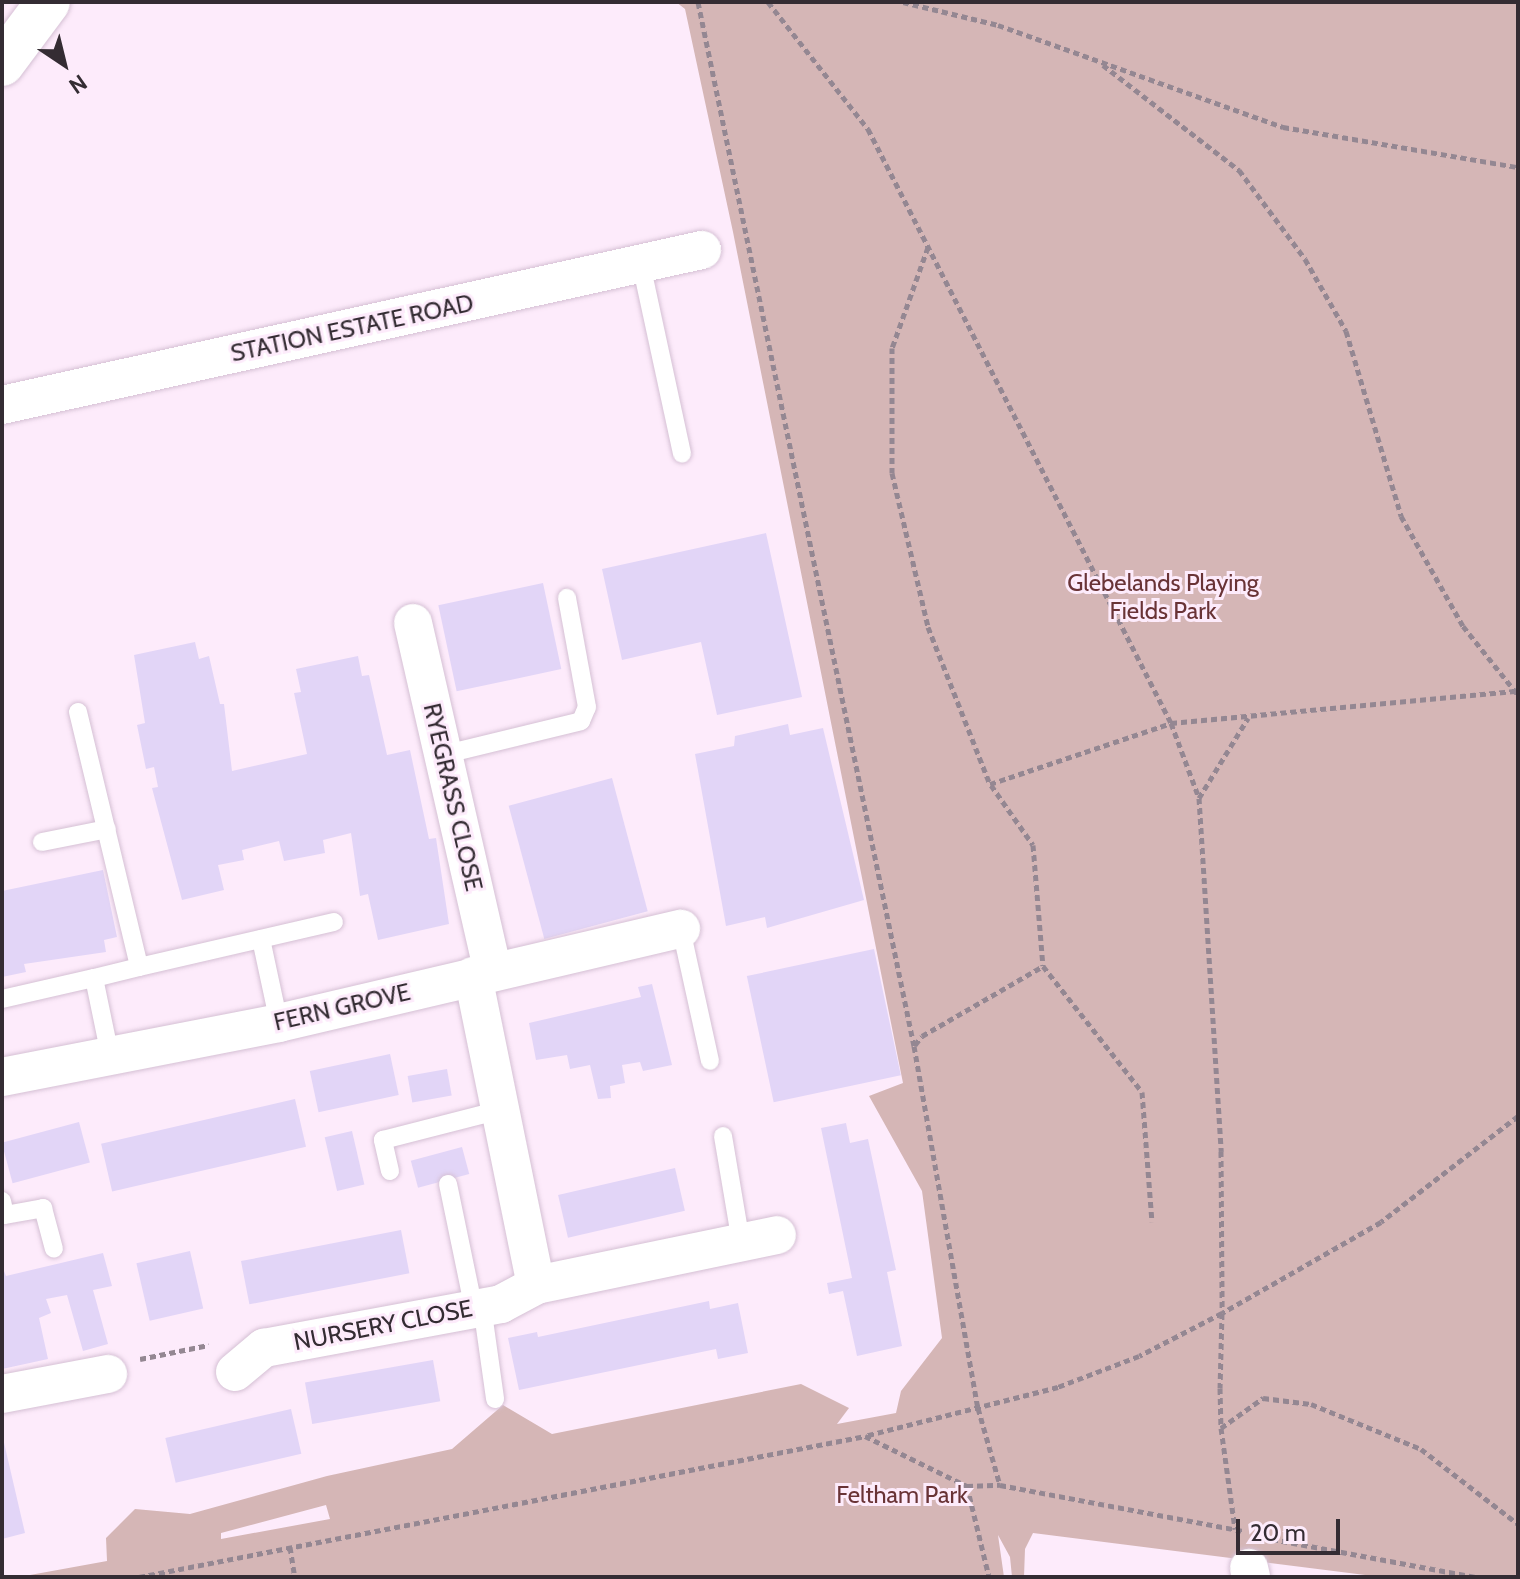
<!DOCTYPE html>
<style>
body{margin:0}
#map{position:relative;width:1520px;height:1579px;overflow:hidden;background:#fdebfb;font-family:Cabin,sans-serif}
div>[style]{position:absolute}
.green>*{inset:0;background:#d5b6b6}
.building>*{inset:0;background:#e2d5f7;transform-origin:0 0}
.path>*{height:5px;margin-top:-2.5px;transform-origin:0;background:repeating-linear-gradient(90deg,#948792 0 6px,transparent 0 10px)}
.roads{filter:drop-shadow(0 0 2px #d5c0d4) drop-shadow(0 0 2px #d5c0d4)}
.lane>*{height:18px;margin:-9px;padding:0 9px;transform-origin:9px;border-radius:9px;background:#fff}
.street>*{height:38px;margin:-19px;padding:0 19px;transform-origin:19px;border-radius:19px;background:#fff}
.secondary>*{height:44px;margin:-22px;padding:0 22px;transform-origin:22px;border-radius:22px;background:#fff}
span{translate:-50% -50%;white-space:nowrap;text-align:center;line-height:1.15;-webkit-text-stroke:6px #fdebfb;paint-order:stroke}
.street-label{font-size:24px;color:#342c33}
.park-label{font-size:24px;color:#693336}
.frame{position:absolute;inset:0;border:4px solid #342c33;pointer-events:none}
.north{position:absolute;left:24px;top:24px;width:80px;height:80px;-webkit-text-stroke:6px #fdebfb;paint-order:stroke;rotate:145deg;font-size:22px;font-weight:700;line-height:32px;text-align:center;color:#342c33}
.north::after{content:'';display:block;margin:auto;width:28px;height:36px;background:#342c33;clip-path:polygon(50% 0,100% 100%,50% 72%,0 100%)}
.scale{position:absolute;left:1236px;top:1519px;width:104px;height:36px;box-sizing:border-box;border:4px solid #342c33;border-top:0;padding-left:10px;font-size:24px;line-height:28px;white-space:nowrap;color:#342c33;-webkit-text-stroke:6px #fdebfb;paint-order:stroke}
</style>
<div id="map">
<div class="green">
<div style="clip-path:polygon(evenodd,676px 2px,1518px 2px,1518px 1577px,1381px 1577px,1033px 1533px,1025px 1549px,1024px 1577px,1012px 1577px,1010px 1557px,998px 1535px,1004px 1577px,19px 1577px,107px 1561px,106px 1538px,135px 1509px,190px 1514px,327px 1476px,452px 1449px,503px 1405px,552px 1434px,801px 1384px,849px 1408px,837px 1424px,896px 1413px,901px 1391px,942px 1338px,922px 1191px,869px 1096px,903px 1083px,733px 232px,685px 9px,676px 2px,326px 1505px,330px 1519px,221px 1539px,221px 1533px,326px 1505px)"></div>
</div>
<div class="building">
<div style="clip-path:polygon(766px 533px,802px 697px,717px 715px,701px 642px,622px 660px,602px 569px)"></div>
<div style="left:543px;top:583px;width:88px;height:107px;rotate:78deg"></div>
<div style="clip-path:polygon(195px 642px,199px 659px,209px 656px,220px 704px,224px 704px,232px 771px,307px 754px,294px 693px,301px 692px,296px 669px,358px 656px,362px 676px,369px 675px,387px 755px,410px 750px,429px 839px,436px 838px,449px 924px,378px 940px,368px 894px,360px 896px,351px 833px,323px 840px,325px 853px,284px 861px,279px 841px,242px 850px,244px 860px,218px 865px,224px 890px,182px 900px,152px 788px,158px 787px,154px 767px,146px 769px,137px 725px,145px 723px,134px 655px)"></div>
<div style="clip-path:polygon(788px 724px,790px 735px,823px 728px,864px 900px,767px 928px,765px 917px,726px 926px,695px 754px,734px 746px,735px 736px)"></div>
<div style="left:612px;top:778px;width:138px;height:107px;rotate:75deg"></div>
<div style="clip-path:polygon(103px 870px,117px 937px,104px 940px,106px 952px,24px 964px,26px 972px,2px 977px,2px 891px)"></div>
<div style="left:874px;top:949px;width:129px;height:130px;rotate:78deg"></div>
<div style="clip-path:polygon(652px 984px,672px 1065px,643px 1071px,640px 1062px,622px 1065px,625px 1083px,610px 1086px,611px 1098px,598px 1099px,590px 1065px,570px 1069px,567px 1055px,536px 1060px,529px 1023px,641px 997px,638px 987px)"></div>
<div style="left:390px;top:1054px;width:42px;height:82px;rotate:78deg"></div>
<div style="left:447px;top:1069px;width:27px;height:40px;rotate:80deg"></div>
<div style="left:295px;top:1099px;width:49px;height:199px;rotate:77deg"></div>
<div style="left:79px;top:1122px;width:42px;height:80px;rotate:75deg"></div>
<div style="clip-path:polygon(846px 1123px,850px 1143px,868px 1139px,896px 1270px,887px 1272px,902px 1346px,857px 1356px,843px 1291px,829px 1294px,827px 1283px,852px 1278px,821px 1128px)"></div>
<div style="left:352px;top:1131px;width:55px;height:28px;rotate:77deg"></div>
<div style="left:462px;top:1147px;width:28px;height:53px;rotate:75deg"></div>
<div style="left:675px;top:1168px;width:44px;height:120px;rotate:77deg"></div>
<div style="left:401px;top:1230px;width:44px;height:163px;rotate:79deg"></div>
<div style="left:190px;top:1251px;width:59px;height:55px;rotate:77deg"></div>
<div style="clip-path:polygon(103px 1253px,112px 1286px,93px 1290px,108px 1344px,83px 1351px,67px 1295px,46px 1299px,51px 1313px,39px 1318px,48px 1359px,2px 1369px,2px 1266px,6px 1276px)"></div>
<div style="clip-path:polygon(709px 1301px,710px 1309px,738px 1303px,748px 1353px,718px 1359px,716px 1349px,519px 1390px,508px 1338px,537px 1332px,538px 1337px)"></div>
<div style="left:433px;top:1360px;width:42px;height:130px;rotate:80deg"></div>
<div style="left:291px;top:1409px;width:46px;height:129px;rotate:77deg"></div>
<div style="clip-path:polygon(2px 1434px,25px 1533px,2px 1539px)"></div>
</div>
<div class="path">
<div style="left:698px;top:2px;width:1066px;rotate:78.31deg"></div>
<div style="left:914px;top:1046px;width:368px;rotate:80deg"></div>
<div style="left:978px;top:1408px;width:80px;rotate:74.1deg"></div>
<div style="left:768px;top:2px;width:162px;rotate:51.8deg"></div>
<div style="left:868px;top:129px;width:667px;rotate:62.97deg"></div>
<div style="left:1171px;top:723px;width:80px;rotate:69.5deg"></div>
<div style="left:1199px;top:798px;width:354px;rotate:86.4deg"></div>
<div style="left:1221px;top:1151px;width:162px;rotate:89.6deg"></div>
<div style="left:1222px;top:1313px;width:93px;rotate:152.6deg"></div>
<div style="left:1139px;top:1356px;width:87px;rotate:159.1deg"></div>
<div style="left:1058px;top:1387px;width:199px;rotate:165.8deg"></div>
<div style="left:903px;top:2px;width:98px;rotate:13.6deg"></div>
<div style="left:998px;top:25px;width:303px;rotate:19.7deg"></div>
<div style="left:1283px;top:127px;width:238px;rotate:9.7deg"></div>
<div style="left:1103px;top:65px;width:172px;rotate:37.7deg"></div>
<div style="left:1239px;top:170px;width:111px;rotate:53.4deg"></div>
<div style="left:1305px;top:259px;width:83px;rotate:60.3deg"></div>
<div style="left:1346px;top:331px;width:193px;rotate:73.4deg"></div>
<div style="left:1401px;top:516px;width:126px;rotate:60.6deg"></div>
<div style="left:1463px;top:626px;width:88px;rotate:51.4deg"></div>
<div style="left:928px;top:247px;width:107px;rotate:109.6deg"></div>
<div style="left:892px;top:348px;width:125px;rotate:90deg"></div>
<div style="left:892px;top:473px;width:158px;rotate:76.8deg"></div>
<div style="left:928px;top:627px;width:169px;rotate:68.5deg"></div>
<div style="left:990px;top:784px;width:191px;rotate:-18.6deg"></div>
<div style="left:1171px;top:723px;width:348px;rotate:-5.3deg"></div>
<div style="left:991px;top:785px;width:73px;rotate:55deg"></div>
<div style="left:1033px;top:845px;width:121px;rotate:85.3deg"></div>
<div style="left:1199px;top:798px;width:94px;rotate:-58.5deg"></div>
<div style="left:915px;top:1045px;width:11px;rotate:-52deg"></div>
<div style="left:922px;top:1036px;width:140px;rotate:-30deg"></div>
<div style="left:1043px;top:966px;width:160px;rotate:51.8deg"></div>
<div style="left:1142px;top:1092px;width:130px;rotate:85.6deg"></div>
<div style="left:1518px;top:1116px;width:173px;rotate:142.3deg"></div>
<div style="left:1381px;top:1222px;width:183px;rotate:150.2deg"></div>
<div style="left:1222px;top:1313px;width:75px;rotate:91.5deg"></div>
<div style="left:1220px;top:1388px;width:40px;rotate:88.6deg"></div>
<div style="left:1221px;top:1428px;width:52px;rotate:-35.5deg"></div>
<div style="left:1263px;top:1398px;width:48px;rotate:7.1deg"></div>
<div style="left:1311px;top:1404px;width:119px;rotate:22.2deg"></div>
<div style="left:1421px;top:1449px;width:123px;rotate:37.7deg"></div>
<div style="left:140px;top:1359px;width:70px;rotate:-11.5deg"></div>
<div style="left:1221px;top:1428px;width:102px;rotate:82.1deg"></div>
<div style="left:967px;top:1486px;width:33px;rotate:-2deg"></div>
<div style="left:1000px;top:1485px;width:247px;rotate:10.7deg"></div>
<div style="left:1272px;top:1539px;width:207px;rotate:10.6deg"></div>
<div style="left:290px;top:1547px;width:30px;rotate:81deg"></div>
<div style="left:139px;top:1577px;width:740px;rotate:-10.99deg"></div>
<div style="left:865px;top:1436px;width:114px;rotate:26.1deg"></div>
<div style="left:967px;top:1486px;width:94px;rotate:76.4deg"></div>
</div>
<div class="roads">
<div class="lane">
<div style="left:641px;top:264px;width:194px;rotate:77.8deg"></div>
<div style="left:78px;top:712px;width:262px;rotate:76.5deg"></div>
<div style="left:139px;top:967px;width:46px;rotate:166.3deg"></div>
<div style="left:94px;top:978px;width:79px;rotate:78.3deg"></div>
<div style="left:442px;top:755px;width:143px;rotate:-13.7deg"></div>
<div style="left:581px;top:721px;width:15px;rotate:-67deg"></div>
<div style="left:587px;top:707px;width:111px;rotate:-100.4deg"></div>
<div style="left:42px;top:842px;width:66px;rotate:-11.3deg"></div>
<div style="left:681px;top:929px;width:135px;rotate:77.6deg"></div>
<div style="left:261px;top:939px;width:86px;rotate:77.9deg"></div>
<div style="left:139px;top:967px;width:200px;rotate:-13deg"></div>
<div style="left:2px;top:999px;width:94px;rotate:-12.9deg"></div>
<div style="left:723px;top:1136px;width:108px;rotate:80.4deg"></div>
<div style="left:390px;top:1171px;width:32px;rotate:-103deg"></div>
<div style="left:383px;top:1140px;width:121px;rotate:-14.4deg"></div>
<div style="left:448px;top:1184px;width:124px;rotate:78.3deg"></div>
<div style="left:2px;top:1201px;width:14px;rotate:78deg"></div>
<div style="left:5px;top:1215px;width:39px;rotate:-10deg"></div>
<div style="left:43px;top:1208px;width:42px;rotate:75deg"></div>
<div style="left:482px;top:1306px;width:94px;rotate:82deg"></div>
</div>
<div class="street">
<div style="left:2px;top:405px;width:717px;rotate:-12.49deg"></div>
<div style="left:413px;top:623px;width:357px;rotate:77.1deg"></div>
<div style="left:473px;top:976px;width:315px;rotate:78.5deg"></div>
<div style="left:2px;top:1077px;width:282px;rotate:-11deg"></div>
<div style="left:279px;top:1023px;width:413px;rotate:-13.2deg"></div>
<div style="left:235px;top:1372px;width:38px;rotate:-40deg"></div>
<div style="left:264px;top:1348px;width:241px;rotate:-10.5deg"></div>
<div style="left:501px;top:1304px;width:40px;rotate:-28deg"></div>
<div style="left:536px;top:1285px;width:246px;rotate:-11.7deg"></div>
<div style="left:2px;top:1394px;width:108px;rotate:-10.7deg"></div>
<div style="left:1249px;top:1568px;width:9px;rotate:77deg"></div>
</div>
<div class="secondary">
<div style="left:2px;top:64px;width:77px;rotate:-53.4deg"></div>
</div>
</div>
<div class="street-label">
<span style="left:352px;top:328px;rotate:-12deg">STATION ESTATE ROAD</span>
<span style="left:453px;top:797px;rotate:77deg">RYEGRASS CLOSE</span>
<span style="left:342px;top:1007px;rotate:-13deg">FERN GROVE</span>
<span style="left:383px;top:1325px;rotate:-11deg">NURSERY CLOSE</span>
</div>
<div class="park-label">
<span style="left:1163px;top:597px">Glebelands Playing<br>Fields Park</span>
<span style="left:902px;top:1495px">Feltham Park</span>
</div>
<div class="frame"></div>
<div class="north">N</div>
<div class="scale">20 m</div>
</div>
